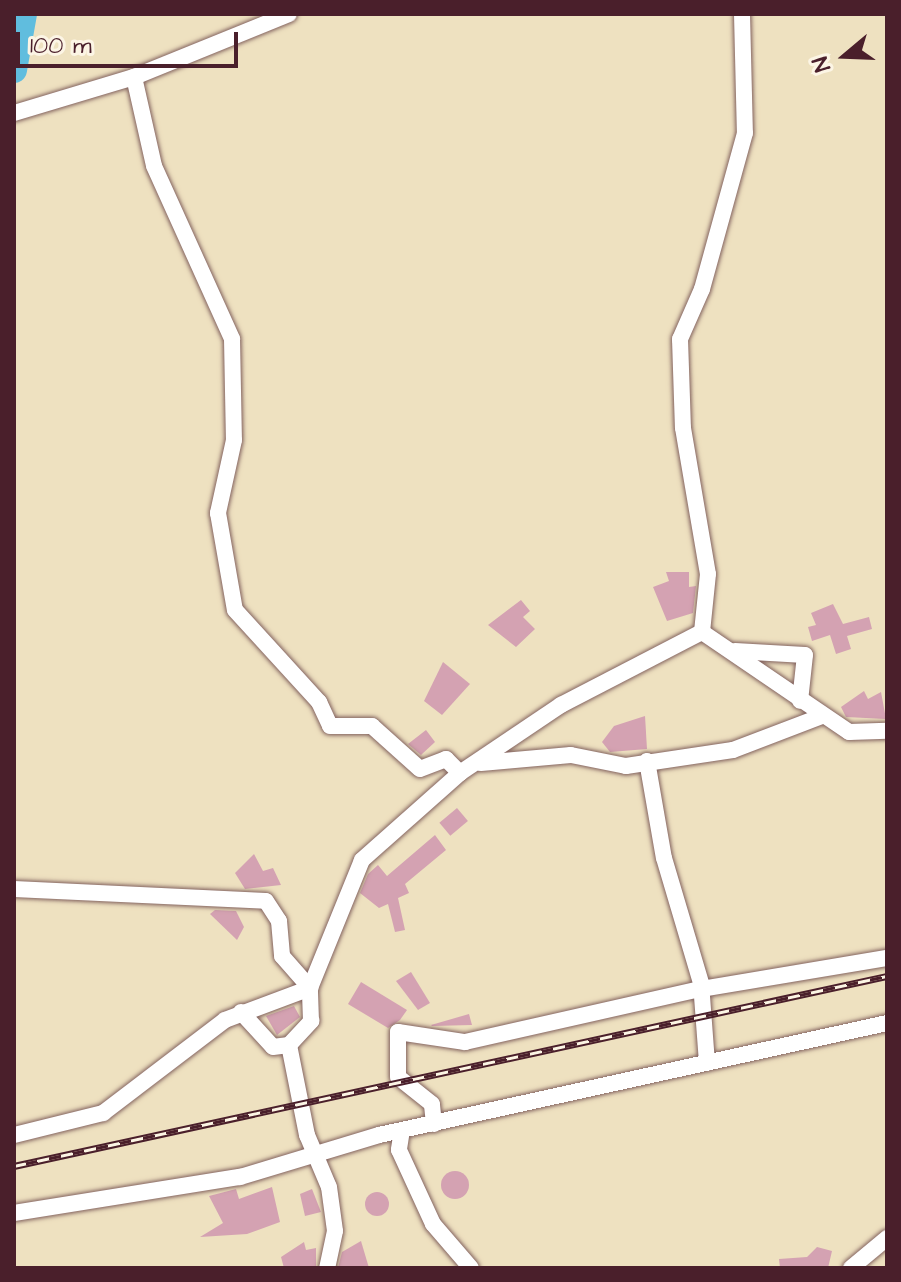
<!DOCTYPE html>
<style>
body{margin:0}
#map{position:relative;width:901px;height:1282px;overflow:hidden;background:#eee1c0;font-family:"Architects Daughter",sans-serif}
div>[style]{position:absolute}
.river>*{height:26px;margin:-13px;padding:0 13px;transform-origin:13px;border-radius:13px;background:#60bdde}
.building>*{inset:0;background:#d4a2b2;transform-origin:0 0}
.round{border-radius:50%}
.roads{filter:drop-shadow(0 0 2px #83635f) drop-shadow(0 0 2px #83635f)}
.minor>*{height:16px;margin:-8px;padding:0 8px;transform-origin:8px;border-radius:8px;background:#fff}
.rail>*{height:7px;margin-top:-3.5px;transform-origin:0;background:repeating-linear-gradient(90deg,#fcf5e5 0 12px,#4a1f2b 0 24px);box-sizing:border-box;border-block:2px solid #4a1f2b}
span{translate:-50% -50%;white-space:nowrap;text-align:center;line-height:1.15;-webkit-text-stroke:8px #fcf5e5;paint-order:stroke}
.frame{position:absolute;inset:0;border:16px solid #4a1f2b;pointer-events:none}
.north{position:absolute;left:805px;top:16px;width:80px;height:80px;-webkit-text-stroke:6px #fcf5e5;paint-order:stroke;rotate:251deg;font-size:22px;font-weight:700;line-height:32px;text-align:center;color:#4a1f2b}
.north::after{content:'';display:block;margin:auto;width:28px;height:36px;background:#4a1f2b;clip-path:polygon(50% 0,100% 100%,50% 72%,0 100%)}
.scale{position:absolute;left:16px;top:32px;width:222px;height:36px;box-sizing:border-box;border:4px solid #4a1f2b;border-top:0;padding-left:10px;font-size:24px;line-height:28px;white-space:nowrap;color:#4a1f2b;-webkit-text-stroke:6px #fcf5e5;paint-order:stroke}
</style>
<div id="map">
<div class="river">
<div style="left:14px;top:70px;width:57px;rotate:-79.9deg"></div>
</div>
<div class="building">
<div style="clip-path:polygon(666px 572px,689px 572px,689px 587px,696px 586px,693px 613px,667px 621px,653px 587px,669px 581px)"></div>
<div style="clip-path:polygon(521px 600px,530px 611px,523px 617px,535px 629px,516px 647px,488px 625px)"></div>
<div style="clip-path:polygon(833px 604px,843px 624px,869px 617px,872px 629px,847px 636px,851px 649px,836px 654px,830px 635px,812px 641px,808px 627px,816px 625px,811px 613px)"></div>
<div style="clip-path:polygon(443px 662px,470px 684px,442px 715px,424px 701px)"></div>
<div style="clip-path:polygon(864px 691px,868px 699px,881px 692px,886px 719px,846px 717px,841px 707px)"></div>
<div style="clip-path:polygon(645px 716px,647px 749px,610px 752px,602px 742px,614px 726px)"></div>
<div style="clip-path:polygon(426px 730px,435px 742px,421px 755px,408px 744px)"></div>
<div style="left:457px;top:808px;width:17px;height:23px;rotate:50deg"></div>
<div style="clip-path:polygon(435px 835px,446px 850px,405px 884px,409px 893px,398px 898px,405px 930px,395px 932px,388px 904px,379px 908px,360px 893px,368px 874px,378px 865px,387px 876px)"></div>
<div style="clip-path:polygon(254px 854px,263px 871px,273px 868px,281px 885px,245px 889px,235px 873px)"></div>
<div style="clip-path:polygon(215px 910px,236px 911px,244px 927px,237px 940px,210px 914px)"></div>
<div style="clip-path:polygon(411px 972px,430px 1003px,418px 1010px,396px 981px)"></div>
<div style="clip-path:polygon(361px 982px,407px 1010px,400px 1020px,388px 1028px,348px 1004px)"></div>
<div style="clip-path:polygon(294px 1006px,300px 1017px,277px 1035px,266px 1016px)"></div>
<div style="clip-path:polygon(469px 1014px,472px 1025px,432px 1026px,431px 1025px)"></div>
<div class="round" style="left:441px;top:1171px;width:28px;height:28px"></div>
<div style="clip-path:polygon(272px 1187px,280px 1222px,247px 1234px,200px 1237px,223px 1223px,209px 1196px,236px 1189px,239px 1199px)"></div>
<div style="clip-path:polygon(312px 1189px,321px 1212px,305px 1216px,300px 1194px)"></div>
<div class="round" style="left:365px;top:1192px;width:24px;height:24px"></div>
<div style="clip-path:polygon(361px 1241px,369px 1268px,338px 1268px,342px 1252px)"></div>
<div style="clip-path:polygon(304px 1242px,306px 1250px,316px 1248px,316px 1268px,284px 1268px,281px 1257px)"></div>
<div style="clip-path:polygon(817px 1247px,832px 1251px,828px 1268px,780px 1268px,779px 1259px,807px 1257px)"></div>
</div>
<div class="roads">
<div class="minor">
<div style="left:742px;top:14px;width:119px;rotate:88.6deg"></div>
<div style="left:745px;top:133px;width:162px;rotate:105.4deg"></div>
<div style="left:702px;top:289px;width:55px;rotate:113.7deg"></div>
<div style="left:680px;top:339px;width:89px;rotate:88.1deg"></div>
<div style="left:683px;top:428px;width:148px;rotate:80.3deg"></div>
<div style="left:708px;top:574px;width:58px;rotate:95.9deg"></div>
<div style="left:702px;top:632px;width:178px;rotate:34.2deg"></div>
<div style="left:849px;top:732px;width:38px;rotate:-2deg"></div>
<div style="left:134px;top:77px;width:91px;rotate:77.3deg"></div>
<div style="left:154px;top:166px;width:190px;rotate:65.7deg"></div>
<div style="left:232px;top:339px;width:101px;rotate:88.9deg"></div>
<div style="left:234px;top:440px;width:75px;rotate:102.4deg"></div>
<div style="left:218px;top:513px;width:98px;rotate:80.1deg"></div>
<div style="left:235px;top:610px;width:125px;rotate:47.6deg"></div>
<div style="left:319px;top:702px;width:26px;rotate:65deg"></div>
<div style="left:330px;top:726px;width:42px"></div>
<div style="left:372px;top:726px;width:64px;rotate:41.9deg"></div>
<div style="left:420px;top:769px;width:28px;rotate:-21deg"></div>
<div style="left:446px;top:759px;width:20px;rotate:45deg"></div>
<div style="left:14px;top:113px;width:125px;rotate:-16.7deg"></div>
<div style="left:134px;top:77px;width:167px;rotate:-22.1deg"></div>
<div style="left:735px;top:651px;width:70px;rotate:3.3deg"></div>
<div style="left:805px;top:655px;width:46px;rotate:96.2deg"></div>
<div style="left:647px;top:761px;width:98px;rotate:80.1deg"></div>
<div style="left:664px;top:858px;width:130px;rotate:73.5deg"></div>
<div style="left:701px;top:983px;width:80px;rotate:85.7deg"></div>
<div style="left:481px;top:763px;width:90px;rotate:-5.1deg"></div>
<div style="left:571px;top:755px;width:56px;rotate:11.3deg"></div>
<div style="left:626px;top:766px;width:108px;rotate:-8.5deg"></div>
<div style="left:733px;top:750px;width:95px;rotate:-20.9deg"></div>
<div style="left:14px;top:889px;width:252px;rotate:2.7deg"></div>
<div style="left:266px;top:901px;width:24px;rotate:57deg"></div>
<div style="left:279px;top:921px;width:35px;rotate:85deg"></div>
<div style="left:282px;top:956px;width:43px;rotate:48.8deg"></div>
<div style="left:241px;top:1012px;width:47px;rotate:47.6deg"></div>
<div style="left:273px;top:1047px;width:16px;rotate:-7deg"></div>
<div style="left:289px;top:1045px;width:33px;rotate:-47deg"></div>
<div style="left:311px;top:1021px;width:33px;rotate:-92deg"></div>
<div style="left:310px;top:988px;width:138px;rotate:-67.9deg"></div>
<div style="left:362px;top:860px;width:131px;rotate:-41.6deg"></div>
<div style="left:460px;top:773px;width:122px;rotate:-34deg"></div>
<div style="left:561px;top:705px;width:159px;rotate:-27.4deg"></div>
<div style="left:289px;top:1045px;width:92px;rotate:78.7deg"></div>
<div style="left:307px;top:1135px;width:56px;rotate:67.1deg"></div>
<div style="left:329px;top:1187px;width:44px;rotate:82.2deg"></div>
<div style="left:335px;top:1231px;width:38px;rotate:102deg"></div>
<div style="left:434px;top:1124px;width:20px;rotate:-96deg"></div>
<div style="left:432px;top:1104px;width:43px;rotate:-141.5deg"></div>
<div style="left:398px;top:1077px;width:45px;rotate:-90deg"></div>
<div style="left:398px;top:1032px;width:68px;rotate:8.5deg"></div>
<div style="left:465px;top:1042px;width:242px;rotate:-12.7deg"></div>
<div style="left:701px;top:989px;width:189px;rotate:-9.5deg"></div>
<div style="left:402px;top:1130px;width:20px;rotate:99deg"></div>
<div style="left:399px;top:1150px;width:81px;rotate:65.3deg"></div>
<div style="left:433px;top:1224px;width:58px;rotate:49.2deg"></div>
<div style="left:14px;top:1135px;width:92px;rotate:-13.9deg"></div>
<div style="left:103px;top:1113px;width:153px;rotate:-37.3deg"></div>
<div style="left:225px;top:1020px;width:91px;rotate:-20.6deg"></div>
<div style="left:14px;top:1213px;width:229px;rotate:-9.1deg"></div>
<div style="left:240px;top:1177px;width:145px;rotate:-16.8deg"></div>
<div style="left:379px;top:1135px;width:520px;rotate:-12.43deg"></div>
<div style="left:851px;top:1268px;width:47px;rotate:-39.8deg"></div>
</div>
</div>
<div class="rail">
<div style="left:14px;top:1166px;width:893px;rotate:-12.28deg"></div>
</div>
<div class="frame"></div>
<div class="north">N</div>
<div class="scale">100 m</div>
</div>
